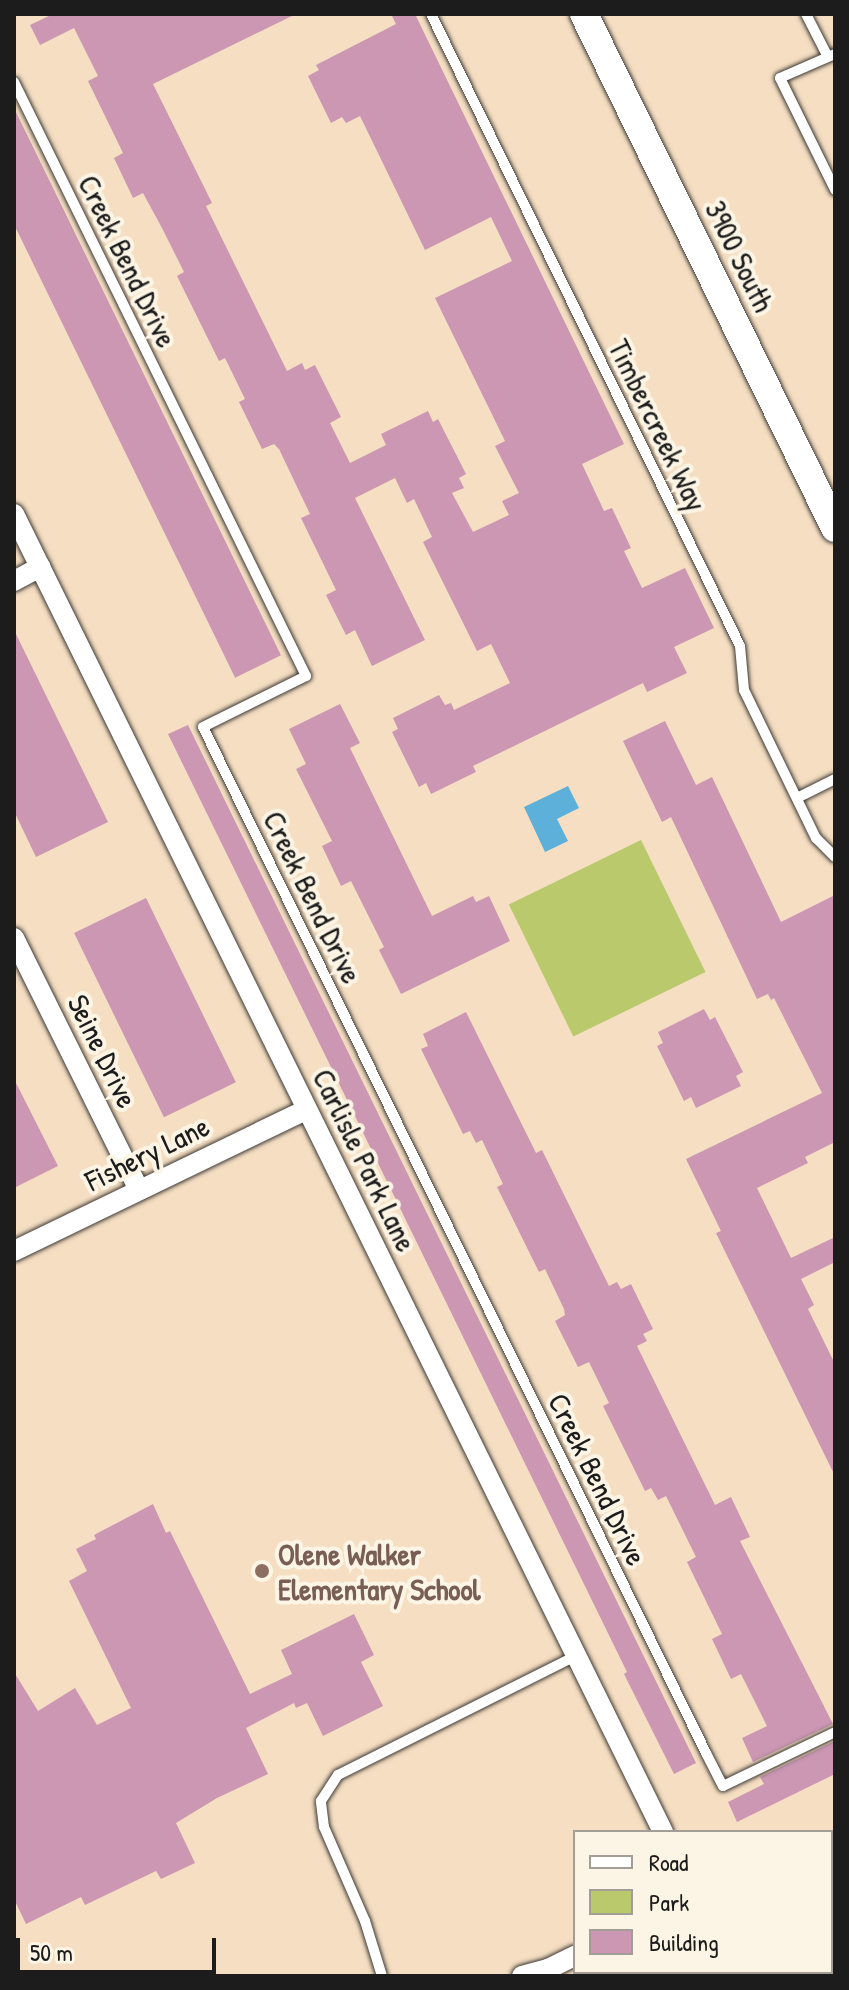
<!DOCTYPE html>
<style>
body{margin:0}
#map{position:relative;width:849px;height:1990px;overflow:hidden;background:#f5dec2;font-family:"Patrick Hand",sans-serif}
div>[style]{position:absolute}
.green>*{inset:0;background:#b9c96c;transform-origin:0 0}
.water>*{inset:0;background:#5db0d9}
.building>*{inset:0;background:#cb97b3;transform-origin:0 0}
.roads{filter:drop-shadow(0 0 2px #3d3935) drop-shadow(0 0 2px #3d3935)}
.lane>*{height:10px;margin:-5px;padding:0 5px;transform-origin:5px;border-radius:5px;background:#fff}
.street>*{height:20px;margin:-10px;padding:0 10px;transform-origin:10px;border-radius:10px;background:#fff}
.secondary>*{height:28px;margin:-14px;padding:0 14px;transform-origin:14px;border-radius:14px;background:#fff}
.dots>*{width:22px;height:22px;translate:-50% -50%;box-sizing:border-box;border:4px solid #fcf5e5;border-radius:50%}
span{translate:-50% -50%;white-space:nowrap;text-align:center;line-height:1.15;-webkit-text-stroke:8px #fcf5e5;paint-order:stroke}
.street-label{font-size:30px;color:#1c1c1c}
.education-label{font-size:30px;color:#785e54;font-weight:700}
.left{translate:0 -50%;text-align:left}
.frame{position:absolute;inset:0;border:16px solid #1c1c1c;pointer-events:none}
.legend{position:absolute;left:573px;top:1830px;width:260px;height:144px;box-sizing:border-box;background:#fcf5e5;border:2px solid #a29e95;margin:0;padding:10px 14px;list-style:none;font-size:24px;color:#1c1c1c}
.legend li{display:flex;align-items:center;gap:16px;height:40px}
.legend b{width:40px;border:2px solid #a29e95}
.scale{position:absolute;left:16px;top:1938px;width:200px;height:36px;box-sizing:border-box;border:4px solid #1c1c1c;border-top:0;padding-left:10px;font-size:24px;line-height:28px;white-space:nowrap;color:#1c1c1c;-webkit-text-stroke:6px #fcf5e5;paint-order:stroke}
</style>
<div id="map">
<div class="green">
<div style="left:641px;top:840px;width:147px;height:147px;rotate:64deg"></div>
</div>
<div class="water">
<div style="clip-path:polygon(568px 786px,579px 808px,557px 819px,568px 841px,545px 852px,524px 807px)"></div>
</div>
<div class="building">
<div style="clip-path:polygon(53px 14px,296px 14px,153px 84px,212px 203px,206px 206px,287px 371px,302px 363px,305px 370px,315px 365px,341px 417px,330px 423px,350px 463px,386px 445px,381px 434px,428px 411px,433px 422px,438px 419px,466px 474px,459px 478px,464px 488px,452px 493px,473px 532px,509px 515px,502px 501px,519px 493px,495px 446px,505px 441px,435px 298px,512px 261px,491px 217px,425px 250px,360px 116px,346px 123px,342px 117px,331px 123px,308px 76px,319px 70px,316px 65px,396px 24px,391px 14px,415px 14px,624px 444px,582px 464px,604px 511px,612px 508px,631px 548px,624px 551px,642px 588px,685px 568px,714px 628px,674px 647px,687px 673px,647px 692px,643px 683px,473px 766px,476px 772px,431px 794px,426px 783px,419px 787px,392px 732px,398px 729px,393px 718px,439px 695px,445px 705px,451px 703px,454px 710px,510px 683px,491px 644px,477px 651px,423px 542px,432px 537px,414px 499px,407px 503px,395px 478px,355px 498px,425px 640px,372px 666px,355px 630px,346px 635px,326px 595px,336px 590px,301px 518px,310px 514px,279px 449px,274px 444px,262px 449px,239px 402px,245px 399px,225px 358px,219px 361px,177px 276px,184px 272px,162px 228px,143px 193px,133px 198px,114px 158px,123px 153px,88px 81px,98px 76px,74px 28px,40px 45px,30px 25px)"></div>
<div style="left:14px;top:108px;width:609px;height:51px;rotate:64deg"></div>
<div style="clip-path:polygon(14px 630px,108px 822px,36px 857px,14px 811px)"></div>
<div style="clip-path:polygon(340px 704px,360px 743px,350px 748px,432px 916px,473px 896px,476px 902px,489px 896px,510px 941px,401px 994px,379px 950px,384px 947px,351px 881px,341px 886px,322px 846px,332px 841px,296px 769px,306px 764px,289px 729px)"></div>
<div style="clip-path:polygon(665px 721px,696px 785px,712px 777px,781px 922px,835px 895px,835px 1142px,805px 1157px,808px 1163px,757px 1188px,791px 1258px,835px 1237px,835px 1262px,801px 1279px,814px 1305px,808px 1309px,835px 1364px,835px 1476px,716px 1233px,721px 1231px,686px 1159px,822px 1093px,774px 998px,771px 1000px,768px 994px,757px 999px,671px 817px,662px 822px,623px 741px)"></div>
<div style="clip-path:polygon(188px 725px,696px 1763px,674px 1774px,624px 1674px,627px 1672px,168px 734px)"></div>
<div style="left:146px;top:898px;width:205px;height:80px;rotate:64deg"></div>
<div style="clip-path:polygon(704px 1009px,710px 1020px,715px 1017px,743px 1072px,736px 1076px,741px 1086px,696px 1108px,691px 1097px,684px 1101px,657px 1046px,663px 1043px,658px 1032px)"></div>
<div style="clip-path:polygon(466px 1012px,536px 1153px,542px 1150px,609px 1286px,617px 1282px,621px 1289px,631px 1284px,653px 1329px,643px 1334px,647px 1341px,637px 1346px,715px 1505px,731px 1497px,750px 1537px,740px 1541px,833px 1724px,753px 1762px,742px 1738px,767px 1726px,741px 1674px,731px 1679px,712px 1639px,722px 1634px,687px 1562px,696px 1557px,666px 1496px,658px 1500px,651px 1488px,645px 1491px,603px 1406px,609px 1403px,589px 1362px,578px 1367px,555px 1321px,565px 1315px,564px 1309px,545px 1269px,539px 1272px,497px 1187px,503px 1184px,482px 1140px,476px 1143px,470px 1131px,463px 1134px,421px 1049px,428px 1046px,423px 1034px)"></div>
<div style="clip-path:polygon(14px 1079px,58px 1166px,14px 1188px)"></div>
<div style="clip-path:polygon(153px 1504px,166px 1533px,170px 1531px,250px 1694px,292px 1674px,281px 1650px,354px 1614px,374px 1655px,361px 1662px,383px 1706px,323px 1736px,307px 1703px,296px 1708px,294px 1703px,246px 1728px,268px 1774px,217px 1798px,176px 1823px,195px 1863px,161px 1879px,156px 1871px,85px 1905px,81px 1897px,26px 1924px,14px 1899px,14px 1672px,38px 1711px,75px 1688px,97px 1725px,131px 1708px,69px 1581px,87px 1571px,76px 1549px,96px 1539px,94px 1535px)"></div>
<div style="clip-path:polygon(835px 1741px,835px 1774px,737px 1822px,728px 1802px,764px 1784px,760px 1777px)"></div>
</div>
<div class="roads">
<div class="lane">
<div style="left:431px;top:14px;width:703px;rotate:63.94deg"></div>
<div style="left:740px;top:646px;width:44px;rotate:84.8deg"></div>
<div style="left:744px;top:690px;width:165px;rotate:64.1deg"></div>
<div style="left:816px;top:838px;width:27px;rotate:45deg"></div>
<div style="left:806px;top:14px;width:46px;rotate:62.9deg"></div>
<div style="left:835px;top:54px;width:60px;rotate:156.4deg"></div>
<div style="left:780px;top:78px;width:125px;rotate:63.8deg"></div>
<div style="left:14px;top:82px;width:662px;rotate:63.82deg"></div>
<div style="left:306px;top:676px;width:115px;rotate:153.7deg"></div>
<div style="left:203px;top:727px;width:1143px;rotate:63.88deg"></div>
<div style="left:706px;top:1753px;width:37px;rotate:63deg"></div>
<div style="left:723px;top:1786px;width:124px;rotate:-25.7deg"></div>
<div style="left:797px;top:798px;width:42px;rotate:-26.6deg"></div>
<div style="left:382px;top:1976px;width:58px;rotate:-107.2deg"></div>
<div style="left:365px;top:1921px;width:103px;rotate:-113.6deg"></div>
<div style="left:324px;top:1827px;width:26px;rotate:-97deg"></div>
<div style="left:321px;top:1801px;width:31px;rotate:-57deg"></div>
<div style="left:338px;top:1775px;width:266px;rotate:-26.6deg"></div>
</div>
<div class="street">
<div style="left:14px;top:514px;width:1469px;rotate:63.78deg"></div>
<div style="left:14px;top:581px;width:30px;rotate:-28deg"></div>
<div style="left:14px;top:938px;width:281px;rotate:63.6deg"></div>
<div style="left:14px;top:1251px;width:324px;rotate:-25.8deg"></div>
<div style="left:831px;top:1946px;width:4px;rotate:-27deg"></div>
<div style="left:730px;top:1972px;width:4px;rotate:63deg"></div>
<div style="left:522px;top:1976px;width:27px;rotate:-15deg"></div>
<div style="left:548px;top:1969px;width:30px;rotate:-26deg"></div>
<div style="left:770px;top:1976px;width:9px;rotate:-27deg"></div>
</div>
<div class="secondary">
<div style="left:584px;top:14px;width:572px;rotate:63.97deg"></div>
</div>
</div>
<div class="dots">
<div style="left:262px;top:1571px;background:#8d6e63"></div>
</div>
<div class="street-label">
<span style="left:740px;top:256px;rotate:64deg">3900 South</span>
<span style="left:128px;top:261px;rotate:64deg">Creek Bend Drive</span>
<span style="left:658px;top:425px;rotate:64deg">Timbercreek Way</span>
<span style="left:313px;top:897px;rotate:64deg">Creek Bend Drive</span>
<span style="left:103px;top:1051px;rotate:64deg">Seine Drive</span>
<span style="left:147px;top:1153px;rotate:-26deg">Fishery Lane</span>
<span style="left:365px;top:1160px;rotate:64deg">Carlisle Park Lane</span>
<span style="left:598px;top:1479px;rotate:64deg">Creek Bend Drive</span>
</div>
<div class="education-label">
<span class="left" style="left:278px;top:1571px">Olene Walker<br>Elementary School</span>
</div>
<div class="frame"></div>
<ul class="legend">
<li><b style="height:10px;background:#fff"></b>Road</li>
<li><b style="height:22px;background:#b9c96c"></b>Park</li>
<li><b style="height:22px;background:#cb97b3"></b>Building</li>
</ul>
<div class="scale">50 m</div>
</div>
